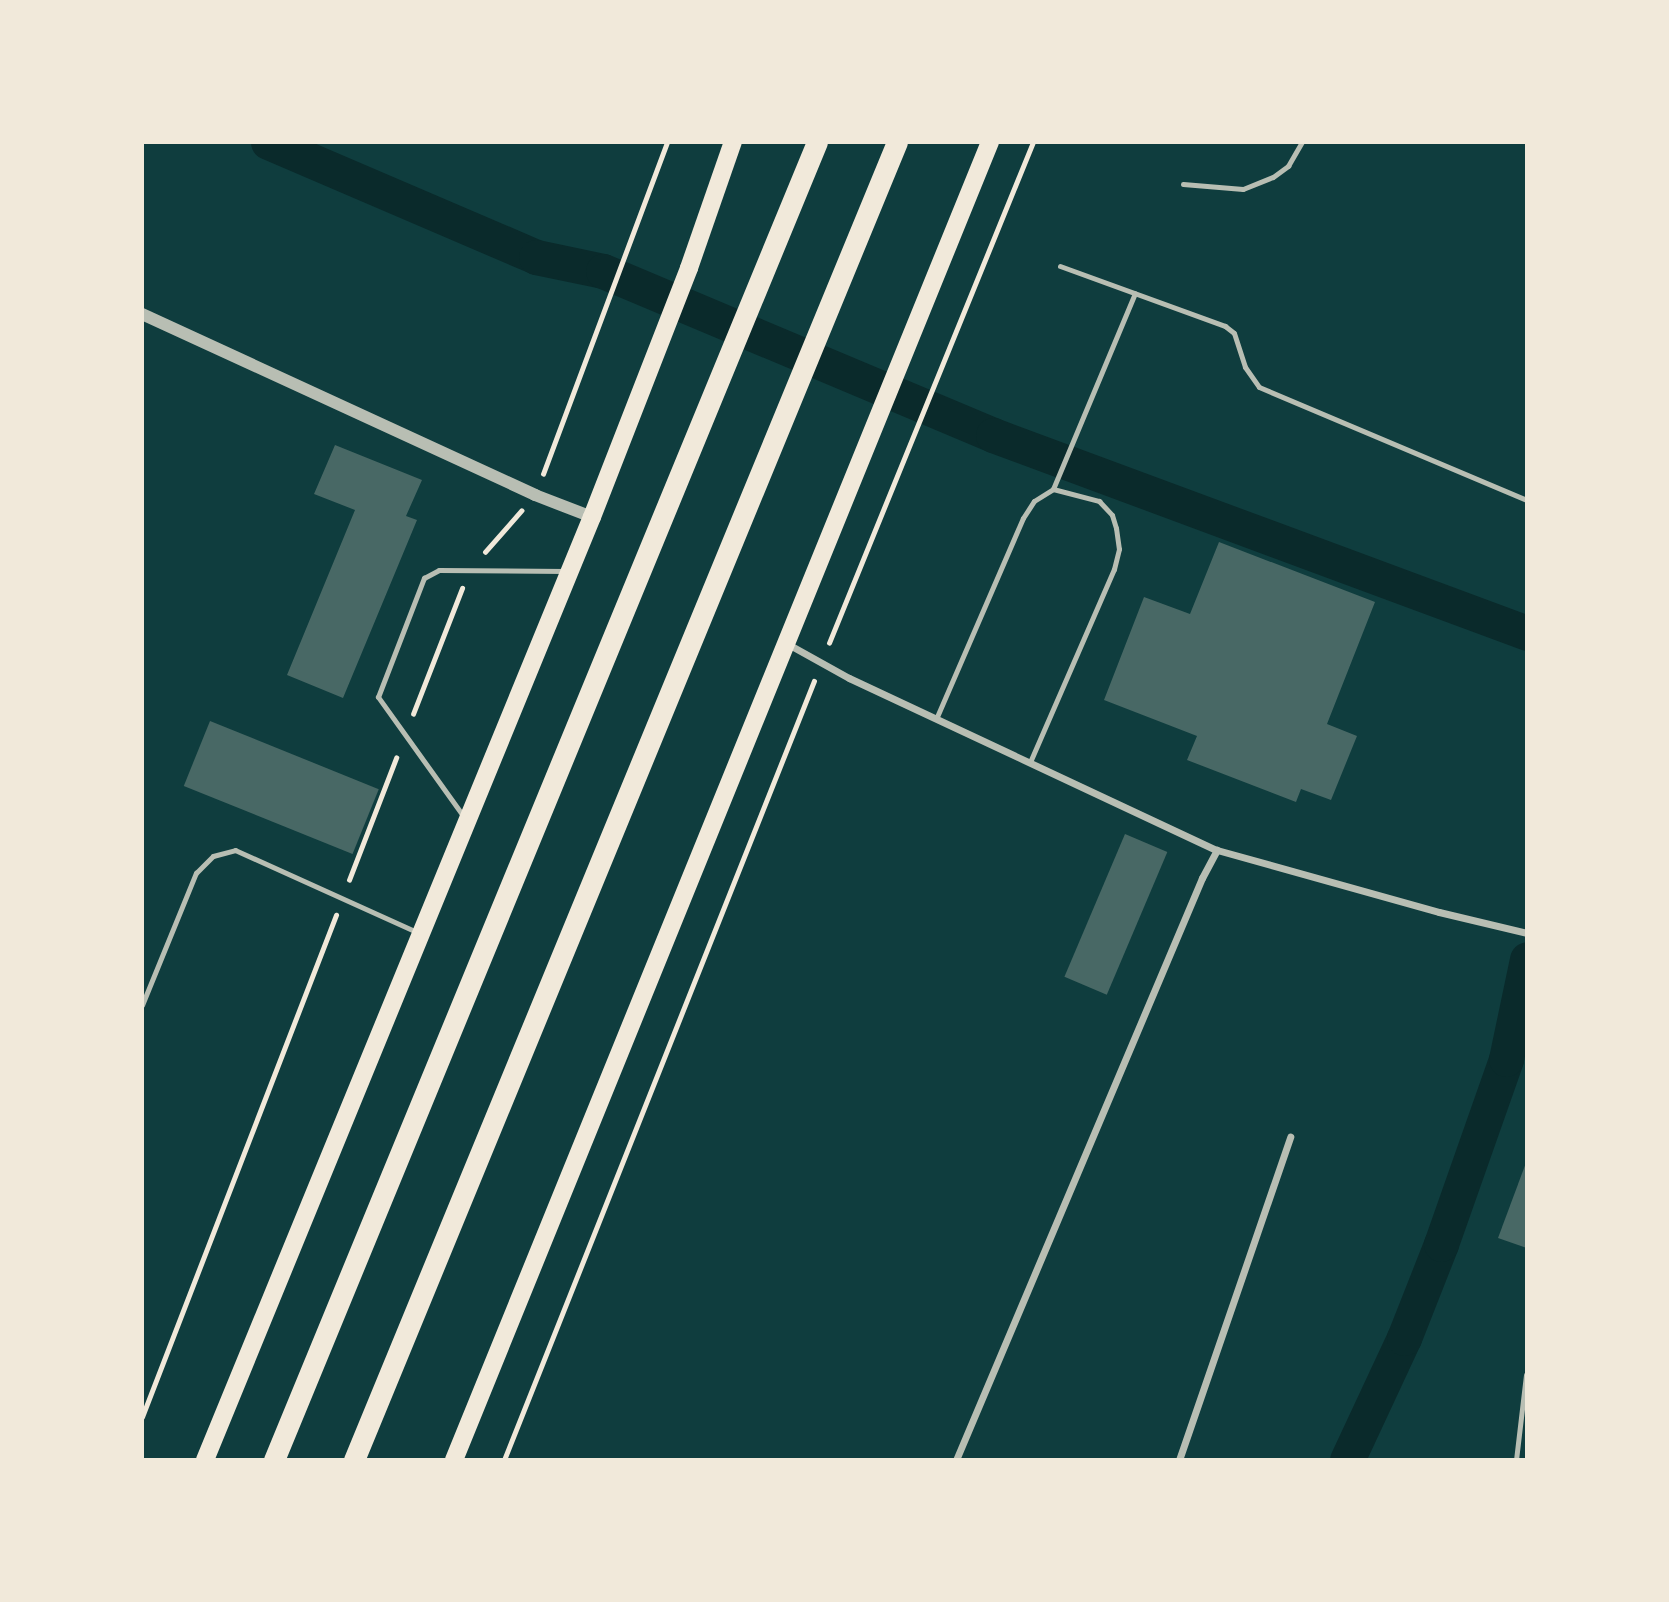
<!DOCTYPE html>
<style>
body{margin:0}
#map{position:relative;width:1669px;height:1602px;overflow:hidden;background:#0f3d3e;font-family:Jost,sans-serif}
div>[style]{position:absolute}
.canal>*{height:35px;margin:-17.5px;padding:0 17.5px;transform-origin:17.5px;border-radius:17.5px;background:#0a2a2b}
.building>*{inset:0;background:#486865;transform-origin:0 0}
.path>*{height:4.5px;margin:-2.25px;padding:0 2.25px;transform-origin:2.25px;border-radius:2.25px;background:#f1e9da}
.service>*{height:5px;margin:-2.5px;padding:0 2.5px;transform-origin:2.5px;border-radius:2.5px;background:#b8beb3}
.minor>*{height:7px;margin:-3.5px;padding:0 3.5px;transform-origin:3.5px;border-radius:3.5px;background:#b8beb3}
.tertiary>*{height:12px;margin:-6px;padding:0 6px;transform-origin:6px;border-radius:6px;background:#b8beb3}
.primary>*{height:18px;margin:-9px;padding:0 9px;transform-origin:9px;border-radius:9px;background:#f1e9da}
.motorway>*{height:21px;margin:-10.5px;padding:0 10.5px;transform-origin:10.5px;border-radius:10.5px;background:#f1e9da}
span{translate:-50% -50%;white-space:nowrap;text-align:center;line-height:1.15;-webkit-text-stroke:7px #f1e9da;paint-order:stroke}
.frame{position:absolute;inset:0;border:144px solid #f1e9da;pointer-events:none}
</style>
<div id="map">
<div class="canal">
<div style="left:268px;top:142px;width:292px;rotate:23.2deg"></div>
<div style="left:536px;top:257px;width:68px;rotate:11.8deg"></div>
<div style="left:603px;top:271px;width:423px;rotate:22.8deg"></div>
<div style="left:993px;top:435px;width:570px;rotate:20.34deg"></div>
<div style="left:1347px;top:1460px;width:135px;rotate:-65deg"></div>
<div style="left:1404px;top:1338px;width:101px;rotate:-68.5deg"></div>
<div style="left:1441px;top:1244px;width:196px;rotate:-70.6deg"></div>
<div style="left:1506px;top:1059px;width:102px;rotate:-78.1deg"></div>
</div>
<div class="building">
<div style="clip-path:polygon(335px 445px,422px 480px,406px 516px,417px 520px,343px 698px,287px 675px,355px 510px,314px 494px)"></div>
<div style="clip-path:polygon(1219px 542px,1375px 602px,1327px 724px,1357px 736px,1331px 800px,1301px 789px,1296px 802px,1187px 760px,1197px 736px,1104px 700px,1144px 597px,1190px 614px)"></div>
<div style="left:210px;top:721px;width:182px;height:70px;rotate:22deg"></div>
<div style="left:1125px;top:834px;width:46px;height:155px;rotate:23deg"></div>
<div style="clip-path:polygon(1527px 1160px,1527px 1248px,1498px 1238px)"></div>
</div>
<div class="path">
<div style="left:543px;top:474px;width:354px;rotate:-69.5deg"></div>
<div style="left:485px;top:552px;width:55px;rotate:-48.7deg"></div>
<div style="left:829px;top:643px;width:541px;rotate:-67.84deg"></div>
<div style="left:413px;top:714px;width:135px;rotate:-68.7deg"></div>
<div style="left:349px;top:880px;width:131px;rotate:-68.9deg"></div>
<div style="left:142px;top:1417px;width:538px;rotate:-68.87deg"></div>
<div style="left:504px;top:1460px;width:838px;rotate:-68.3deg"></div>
</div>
<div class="service">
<div style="left:1183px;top:184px;width:60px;rotate:4.8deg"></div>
<div style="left:1243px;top:189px;width:32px;rotate:-22deg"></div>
<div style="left:1273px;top:177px;width:19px;rotate:-36deg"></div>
<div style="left:1288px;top:166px;width:28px;rotate:-60deg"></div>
<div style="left:1060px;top:266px;width:176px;rotate:20deg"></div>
<div style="left:1225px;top:326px;width:11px;rotate:38deg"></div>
<div style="left:1234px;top:333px;width:36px;rotate:72deg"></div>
<div style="left:1245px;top:367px;width:24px;rotate:55deg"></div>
<div style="left:1259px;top:387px;width:291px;rotate:22.9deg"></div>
<div style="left:1053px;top:489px;width:212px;rotate:-67.3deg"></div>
<div style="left:936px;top:719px;width:219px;rotate:-66.6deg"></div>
<div style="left:1023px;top:518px;width:20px;rotate:-57deg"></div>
<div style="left:1034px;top:501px;width:22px;rotate:-32deg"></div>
<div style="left:1053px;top:489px;width:48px;rotate:14.6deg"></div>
<div style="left:1099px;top:501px;width:19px;rotate:47deg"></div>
<div style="left:1112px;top:515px;width:14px;rotate:73deg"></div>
<div style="left:1116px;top:528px;width:21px;rotate:82deg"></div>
<div style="left:1119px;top:549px;width:21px;rotate:104deg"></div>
<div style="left:1114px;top:569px;width:210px;rotate:113.5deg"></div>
<div style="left:464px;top:817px;width:148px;rotate:-125.6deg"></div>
<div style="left:378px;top:697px;width:128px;rotate:-68.9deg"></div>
<div style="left:424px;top:578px;width:17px;rotate:-28deg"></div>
<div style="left:439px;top:570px;width:127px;rotate:0.5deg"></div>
<div style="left:142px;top:1005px;width:143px;rotate:-67.8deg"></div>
<div style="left:196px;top:873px;width:24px;rotate:-45deg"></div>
<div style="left:213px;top:856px;width:23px;rotate:-15deg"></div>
<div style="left:235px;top:850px;width:200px;rotate:24.3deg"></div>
<div style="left:1516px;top:1460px;width:86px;rotate:-83.3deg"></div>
</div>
<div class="minor">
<div style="left:786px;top:643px;width:72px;rotate:29.1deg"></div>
<div style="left:849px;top:678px;width:406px;rotate:25.1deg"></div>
<div style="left:1217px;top:850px;width:230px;rotate:15.6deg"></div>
<div style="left:1439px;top:912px;width:90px;rotate:13.4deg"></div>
<div style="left:956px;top:1460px;width:632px;rotate:-67.09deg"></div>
<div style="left:1202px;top:878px;width:32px;rotate:-62deg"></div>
<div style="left:1179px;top:1460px;width:342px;rotate:-71deg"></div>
</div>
<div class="tertiary">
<div style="left:142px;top:314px;width:433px;rotate:24.7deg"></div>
<div style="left:535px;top:495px;width:61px;rotate:21.1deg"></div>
</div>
<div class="primary">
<div style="left:205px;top:1460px;width:1019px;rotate:-67.69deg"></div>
<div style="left:592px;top:517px;width:267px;rotate:-68.7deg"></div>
<div style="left:689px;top:268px;width:133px;rotate:-70.8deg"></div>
<div style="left:454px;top:1460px;width:1423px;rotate:-67.87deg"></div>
</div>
<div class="motorway">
<div style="left:274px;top:1460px;width:1425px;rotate:-67.61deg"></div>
<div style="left:354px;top:1460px;width:1425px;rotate:-67.61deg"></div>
</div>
<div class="frame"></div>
</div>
